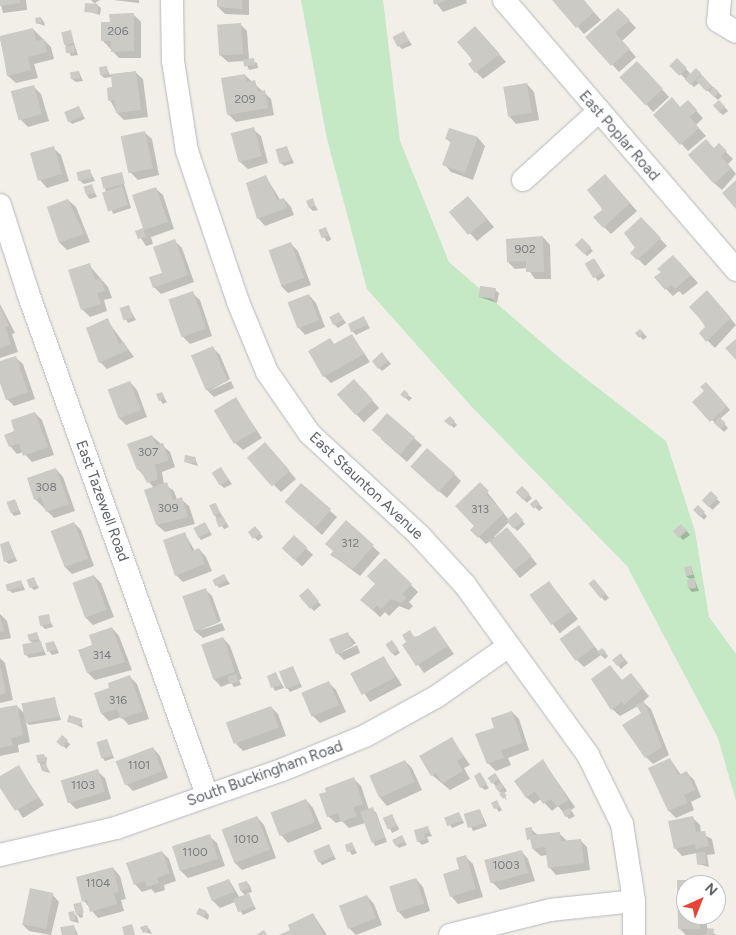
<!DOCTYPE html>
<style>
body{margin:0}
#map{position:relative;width:736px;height:935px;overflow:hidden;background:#f1efe8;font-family:Figtree,sans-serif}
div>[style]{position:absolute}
.green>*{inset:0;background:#c5e8c5}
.shadow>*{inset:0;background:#0003;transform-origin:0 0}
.building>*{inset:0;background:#cccac5;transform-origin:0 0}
.roads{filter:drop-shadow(0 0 1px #b5b8bc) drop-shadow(0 0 1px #b5b8bc)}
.minor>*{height:22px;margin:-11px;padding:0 11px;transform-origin:11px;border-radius:11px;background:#fff}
span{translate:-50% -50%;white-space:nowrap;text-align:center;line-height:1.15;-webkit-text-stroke:4px #fff;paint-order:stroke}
.number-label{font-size:12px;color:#7a7d7f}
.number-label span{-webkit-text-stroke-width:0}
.street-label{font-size:15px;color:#5f6368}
.north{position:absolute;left:676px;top:875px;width:50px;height:50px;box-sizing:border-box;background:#fff;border:1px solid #bfc1c3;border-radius:50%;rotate:44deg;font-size:14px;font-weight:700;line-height:20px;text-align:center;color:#5f6368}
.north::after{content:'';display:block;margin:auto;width:18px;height:22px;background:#ea4335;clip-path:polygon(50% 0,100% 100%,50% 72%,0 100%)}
</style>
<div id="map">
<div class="green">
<div style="clip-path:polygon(301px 0,383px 0,400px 141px,449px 262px,562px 360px,666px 441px,695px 531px,709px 617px,736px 654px,736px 801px,718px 738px,627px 566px,471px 406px,367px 289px,327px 139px)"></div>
</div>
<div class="shadow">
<div style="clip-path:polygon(0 0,26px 0,27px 10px,3px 13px)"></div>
<div style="clip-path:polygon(91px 0,100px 0,95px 3px,101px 8px,100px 15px,86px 11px,96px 5px)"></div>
<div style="clip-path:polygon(114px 0,139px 0,139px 3px)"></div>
<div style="clip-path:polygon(218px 0,249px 0,249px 15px,225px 14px,218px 7px)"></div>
<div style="clip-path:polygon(434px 0,466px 0,467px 3px,443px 12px)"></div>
<div style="clip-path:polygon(554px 0,583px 0,601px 20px,584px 34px)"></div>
<div style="clip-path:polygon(134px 15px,141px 22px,141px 58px,119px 58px,103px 41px)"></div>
<div style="clip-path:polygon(626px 17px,636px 28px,622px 41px,636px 57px,619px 72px,587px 37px)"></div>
<div style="clip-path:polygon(41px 18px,44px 22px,45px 26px,37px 23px)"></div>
<div style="clip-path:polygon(240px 24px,247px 31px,249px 60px,257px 63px,258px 68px,249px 70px,245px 61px,228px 62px,220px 55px)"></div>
<div style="clip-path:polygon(33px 29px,51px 47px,54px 59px,34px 64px,38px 78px,16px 83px,8px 76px,0 38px)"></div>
<div style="clip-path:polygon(70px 31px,78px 55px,71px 56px,65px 44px)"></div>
<div style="clip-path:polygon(404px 33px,412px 45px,402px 49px,399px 46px)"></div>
<div style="clip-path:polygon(482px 35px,506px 62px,483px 79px,476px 72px,473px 61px)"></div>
<div style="clip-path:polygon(677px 60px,690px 73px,687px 79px,696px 70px,722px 96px,718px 100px,699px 83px,694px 87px,672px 66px)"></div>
<div style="clip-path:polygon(106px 67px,110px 75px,135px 72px,143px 79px,148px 117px,124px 120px,117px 113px,110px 100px,114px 88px,112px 77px,104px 78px,101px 75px)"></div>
<div style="clip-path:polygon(645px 70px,669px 97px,653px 112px,646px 104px)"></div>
<div style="clip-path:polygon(79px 72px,83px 81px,76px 82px,72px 79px)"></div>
<div style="clip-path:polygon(245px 75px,271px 99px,274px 115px,236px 122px,228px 114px)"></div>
<div style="clip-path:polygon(527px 84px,534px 92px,539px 120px,516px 124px,509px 116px)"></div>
<div style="clip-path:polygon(33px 86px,41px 94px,49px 121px,28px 127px,21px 120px)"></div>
<div style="clip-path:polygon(688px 102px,703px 118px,696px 125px,706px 136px,688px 151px,655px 115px,681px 108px)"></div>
<div style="clip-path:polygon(723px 105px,728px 111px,723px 115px,719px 112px)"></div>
<div style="clip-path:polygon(79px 107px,85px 119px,72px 124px,68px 120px)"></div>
<div style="clip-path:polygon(253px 129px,261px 136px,268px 163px,248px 169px,240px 162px,233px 134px)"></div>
<div style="clip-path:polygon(450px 129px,478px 138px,485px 146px,473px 180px,451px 172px,444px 164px,451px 143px,446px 138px)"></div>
<div style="clip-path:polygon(144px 132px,152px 139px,159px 175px,138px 180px,130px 172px)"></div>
<div style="clip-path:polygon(719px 145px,733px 159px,728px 164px,736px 174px,722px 190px,714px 183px,714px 149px)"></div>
<div style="clip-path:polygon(53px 148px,61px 155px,69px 181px,47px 188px,40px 180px)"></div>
<div style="clip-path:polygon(287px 148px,294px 163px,284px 166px,281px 163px)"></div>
<div style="clip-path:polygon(90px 171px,95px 181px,84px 184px,80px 181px)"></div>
<div style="clip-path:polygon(121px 174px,131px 208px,113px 214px,105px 189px)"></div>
<div style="clip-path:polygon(266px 177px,281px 201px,284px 199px,291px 207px,294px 215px,265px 226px,258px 218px)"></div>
<div style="clip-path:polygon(612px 183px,637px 211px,611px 234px,595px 218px,603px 210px)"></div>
<div style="clip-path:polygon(91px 185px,97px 197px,90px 199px,87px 196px)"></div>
<div style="clip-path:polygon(155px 188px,163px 195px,174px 229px,151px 237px,153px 244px,146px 246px,137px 232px,145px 229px)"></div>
<div style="clip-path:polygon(68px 200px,76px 207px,90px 242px,67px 250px,60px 243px)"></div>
<div style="clip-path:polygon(312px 200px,318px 210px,313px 211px,310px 208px)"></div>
<div style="clip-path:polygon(475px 205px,494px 227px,477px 241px,451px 212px)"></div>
<div style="clip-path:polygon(648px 226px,667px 246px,645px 266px,632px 253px)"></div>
<div style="left:325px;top:228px;width:13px;height:5px;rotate:61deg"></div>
<div style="clip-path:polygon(543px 237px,550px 245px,551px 279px,535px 279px,527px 268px,515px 269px,508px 262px)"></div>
<div style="left:582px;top:239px;width:16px;height:8px;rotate:47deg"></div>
<div style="clip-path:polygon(175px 241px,182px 248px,194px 282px,161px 294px,154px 287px,164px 273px)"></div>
<div style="clip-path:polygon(291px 244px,298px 251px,311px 285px,288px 293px,281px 286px)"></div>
<div style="clip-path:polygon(597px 263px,605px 276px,598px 281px,586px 264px)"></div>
<div style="clip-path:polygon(680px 263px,698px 283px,683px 295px,679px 291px,673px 296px,666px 289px)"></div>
<div style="clip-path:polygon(89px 265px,108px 287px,112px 298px,104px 300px,107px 311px,90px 317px,82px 309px)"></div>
<div style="clip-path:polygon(495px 290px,499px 293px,497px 303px,479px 297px)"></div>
<div style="clip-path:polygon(192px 293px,200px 300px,212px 336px,190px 344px,183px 337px)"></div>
<div style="clip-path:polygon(309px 295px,316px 303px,325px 327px,305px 335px,298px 327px)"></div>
<div style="clip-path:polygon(714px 299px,736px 325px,715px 348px,700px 333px,706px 327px,691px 307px)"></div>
<div style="clip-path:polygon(0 304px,15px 333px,12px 334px,18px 352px,0 358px)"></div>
<div style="clip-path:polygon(128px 306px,136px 320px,128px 323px,121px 309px)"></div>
<div style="clip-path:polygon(339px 313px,346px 323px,338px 328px,334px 324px)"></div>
<div style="clip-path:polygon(364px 318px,370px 328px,356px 335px,352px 331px)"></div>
<div style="clip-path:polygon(107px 320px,134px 357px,107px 369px,100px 362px)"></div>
<div style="clip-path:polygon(640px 330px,647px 337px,643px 340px,637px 333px)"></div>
<div style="clip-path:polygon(352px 335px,370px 362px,331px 383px,324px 376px,330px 339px,335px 345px)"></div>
<div style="clip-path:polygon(212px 347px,220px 355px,230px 379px,209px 391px,231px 381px,234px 388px,214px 397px,207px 390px)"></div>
<div style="clip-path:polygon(15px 357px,23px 364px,35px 399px,14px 406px,7px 399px,0 380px,0 363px)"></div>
<div style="clip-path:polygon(385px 357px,391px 364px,382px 371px,379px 368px)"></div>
<div style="left:354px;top:381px;width:37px;height:21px;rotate:47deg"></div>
<div style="clip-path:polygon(130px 382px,137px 390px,147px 417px,126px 425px,118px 417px)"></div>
<div style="clip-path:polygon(710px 387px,730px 410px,720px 419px,728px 428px,724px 432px,694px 402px)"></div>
<div style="clip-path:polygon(404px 392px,412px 398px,409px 401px,402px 395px)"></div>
<div style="clip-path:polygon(161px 393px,167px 402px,163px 404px,160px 400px)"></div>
<div style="clip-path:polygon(236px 399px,262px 438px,243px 450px,235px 443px)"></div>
<div style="clip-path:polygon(35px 413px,42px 420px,54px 455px,32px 462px,23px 452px,17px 454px,10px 446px,16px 432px)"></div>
<div style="clip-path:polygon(387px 415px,422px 445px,407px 462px,381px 439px)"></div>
<div style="clip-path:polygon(450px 417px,457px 425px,454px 428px,446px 421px)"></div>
<div style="clip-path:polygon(152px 436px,170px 452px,175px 467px,162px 472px,164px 484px,174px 491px,177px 500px,181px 499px,189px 506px,195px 524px,165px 532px,157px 525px,145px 491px,154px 488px,138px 469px)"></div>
<div style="clip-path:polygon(272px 451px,296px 479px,281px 492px,274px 485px)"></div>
<div style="clip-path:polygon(195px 458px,198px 466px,185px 462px)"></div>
<div style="clip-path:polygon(56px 469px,63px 477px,75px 511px,54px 518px,35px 499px)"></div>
<div style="clip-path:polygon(221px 469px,232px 484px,224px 488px,221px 485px)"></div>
<div style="clip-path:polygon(419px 474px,454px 474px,461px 481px,447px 498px)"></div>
<div style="clip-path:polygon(480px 483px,509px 520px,516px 514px,525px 524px,517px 531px,509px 522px,494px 537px,514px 536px,537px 564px,520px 578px,490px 541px,486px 544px,472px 530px,476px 526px)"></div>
<div style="clip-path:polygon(301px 485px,337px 517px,322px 535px,293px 509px)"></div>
<div style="left:522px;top:487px;width:15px;height:7px;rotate:48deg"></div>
<div style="left:711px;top:493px;width:13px;height:11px;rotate:45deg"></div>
<div style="clip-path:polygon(15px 500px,21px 514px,14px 516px,11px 512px)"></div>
<div style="clip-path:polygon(215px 504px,229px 527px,224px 529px,215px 516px)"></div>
<div style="clip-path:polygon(532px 504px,539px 504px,543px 508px,539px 511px)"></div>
<div style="clip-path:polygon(698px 507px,707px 516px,704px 520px,695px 510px)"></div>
<div style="clip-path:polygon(346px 522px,380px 553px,360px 576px,332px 555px)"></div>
<div style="clip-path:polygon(74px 523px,81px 530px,94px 566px,72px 574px,64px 566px)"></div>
<div style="clip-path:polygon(205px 523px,212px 535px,201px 540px,198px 536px)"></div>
<div style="clip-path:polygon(685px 529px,690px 535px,683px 540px,680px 537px)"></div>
<div style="clip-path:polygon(258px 531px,263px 537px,258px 541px,250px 532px)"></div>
<div style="clip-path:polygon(185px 534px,195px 551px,199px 549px,206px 557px,212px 571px,183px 582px,176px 575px)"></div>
<div style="left:294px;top:537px;width:26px;height:16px;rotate:43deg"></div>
<div style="clip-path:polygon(9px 543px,17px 561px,9px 564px,5px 561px)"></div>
<div style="clip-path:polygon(385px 559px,418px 592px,409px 602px,413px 606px,409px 610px,399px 606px,389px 616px,385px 612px,380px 617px,362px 600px,377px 585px)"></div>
<div style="clip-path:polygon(691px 567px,695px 578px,690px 579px,686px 576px)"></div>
<div style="clip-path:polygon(224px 575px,230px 584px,219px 588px,214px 580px)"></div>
<div style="clip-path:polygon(94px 576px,101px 583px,114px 617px,93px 625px,86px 618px)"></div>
<div style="clip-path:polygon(34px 579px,39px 588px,34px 590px,31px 587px)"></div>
<div style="clip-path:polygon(21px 581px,25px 590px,12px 593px,9px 590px)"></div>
<div style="clip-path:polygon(695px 581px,699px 591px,692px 592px,689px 589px)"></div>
<div style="left:549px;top:582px;width:47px;height:23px;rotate:52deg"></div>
<div style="clip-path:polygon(597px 584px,609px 598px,605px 601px,602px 598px)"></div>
<div style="clip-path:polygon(205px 589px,212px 596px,221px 621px,198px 631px,222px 623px,225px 630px,203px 638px,195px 631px,184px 597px)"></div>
<div style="clip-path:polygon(308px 590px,321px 605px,314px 611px,311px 608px)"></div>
<div style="clip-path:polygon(0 614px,7px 621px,11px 638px,0 640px)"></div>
<div style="clip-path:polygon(48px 616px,53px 627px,45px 629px,42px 626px)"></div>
<div style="clip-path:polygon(435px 627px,454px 654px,424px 673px,404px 645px,408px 642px,409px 632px,416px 638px)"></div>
<div style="clip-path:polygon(579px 627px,599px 652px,602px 649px,608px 656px,605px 659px,601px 655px,584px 667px,577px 660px)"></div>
<div style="clip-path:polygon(112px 628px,119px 636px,132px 670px,95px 680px,88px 673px,94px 646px)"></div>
<div style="clip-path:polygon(347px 633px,356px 643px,338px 654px,357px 645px,360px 653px,344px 660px,337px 653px)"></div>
<div style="clip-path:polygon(37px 634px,46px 655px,29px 658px,26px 655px,34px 644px,30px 641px)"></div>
<div style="clip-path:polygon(223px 638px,230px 646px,242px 679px,239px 680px,241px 685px,234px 687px,231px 683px,221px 687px,214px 679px)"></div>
<div style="clip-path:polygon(54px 642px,59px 653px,52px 655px,49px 651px)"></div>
<div style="clip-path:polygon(395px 645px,400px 653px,395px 656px,392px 653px)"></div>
<div style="clip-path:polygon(0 658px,5px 663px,13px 700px,0 703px)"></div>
<div style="clip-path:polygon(384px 658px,402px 685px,370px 702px,351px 673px)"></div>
<div style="clip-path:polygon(624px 658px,628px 663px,621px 669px,614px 660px)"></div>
<div style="clip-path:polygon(293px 667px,302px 687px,290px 692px,287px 688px)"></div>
<div style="clip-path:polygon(276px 674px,284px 688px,275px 691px,268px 677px)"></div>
<div style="clip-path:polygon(631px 674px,649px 696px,643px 702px,651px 709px,669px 755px,653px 764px,646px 757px,642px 714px,638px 706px,620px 716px,612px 709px)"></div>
<div style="clip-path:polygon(130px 677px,137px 684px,149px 719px,129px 725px,121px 717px,109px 721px,102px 714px,111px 689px)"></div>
<div style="clip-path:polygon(329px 683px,336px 690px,346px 712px,320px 723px,312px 715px)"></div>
<div style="clip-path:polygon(54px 698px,61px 720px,29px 725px,26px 722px,30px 742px,18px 745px,19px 752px,0 756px,0 709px,17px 706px,24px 713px)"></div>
<div style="clip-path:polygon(271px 707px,278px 714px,286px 736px,243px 751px,236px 744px)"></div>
<div style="clip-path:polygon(512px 712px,519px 719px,529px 750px,508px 758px,511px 765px,496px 771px,488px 763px,496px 728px)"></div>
<div style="clip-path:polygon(81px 720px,83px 728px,68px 721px)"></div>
<div style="left:62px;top:737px;width:11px;height:6px;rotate:41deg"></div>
<div style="clip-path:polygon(452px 739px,470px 765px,464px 768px,470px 779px,450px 790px,432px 775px)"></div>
<div style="clip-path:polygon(107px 740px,114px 758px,105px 761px,102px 757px)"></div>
<div style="clip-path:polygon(153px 748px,160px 756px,168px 778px,133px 791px,126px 784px)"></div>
<div style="clip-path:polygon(43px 755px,47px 758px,46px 765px,50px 773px,43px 771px,39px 762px)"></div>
<div style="clip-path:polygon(670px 759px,681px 775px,686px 772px,694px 780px,701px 797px,691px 802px,694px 810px,676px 818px,669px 811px,649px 768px)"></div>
<div style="clip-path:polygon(405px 761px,412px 768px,422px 790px,387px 806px,380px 798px)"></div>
<div style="clip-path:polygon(543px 761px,575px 807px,571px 810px,575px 816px,569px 819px,558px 806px,552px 811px,541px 799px,534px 804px,526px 797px)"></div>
<div style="clip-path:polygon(19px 767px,44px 805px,23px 818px,0 781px,0 778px)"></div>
<div style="clip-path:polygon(97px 771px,105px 778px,111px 799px,76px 809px,69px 802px)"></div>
<div style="clip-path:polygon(480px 774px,489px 788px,485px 790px,481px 787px)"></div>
<div style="clip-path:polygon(498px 778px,507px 791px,504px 793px,507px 801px,493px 783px)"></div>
<div style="clip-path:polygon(354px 779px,361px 786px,369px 810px,376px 812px,387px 842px,375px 846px,365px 823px,349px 828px,342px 821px,336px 823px,328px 816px)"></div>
<div style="clip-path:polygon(306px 800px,313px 808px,322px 829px,288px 843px,281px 835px)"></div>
<div style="clip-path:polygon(497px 802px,502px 810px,499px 812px,493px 804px)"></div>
<div style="clip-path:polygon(480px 810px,487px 826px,473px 831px,465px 815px)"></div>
<div style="clip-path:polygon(459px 813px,464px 823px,452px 828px,446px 818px)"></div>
<div style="left:392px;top:815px;width:16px;height:8px;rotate:63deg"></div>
<div style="clip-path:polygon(257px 817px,264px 825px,276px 858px,242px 870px,235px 863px)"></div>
<div style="clip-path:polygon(692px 817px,700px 825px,701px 833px,712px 839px,715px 854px,707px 855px,709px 867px,698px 864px,697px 853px,682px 856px,675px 848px)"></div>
<div style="clip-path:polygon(427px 827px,432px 836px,427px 837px,429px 842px,422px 845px,418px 841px)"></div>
<div style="clip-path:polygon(527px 829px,531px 829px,539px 836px,559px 833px,567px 841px,580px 840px,587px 847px,590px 870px,556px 875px,549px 867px,547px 855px,541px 856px,533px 849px)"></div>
<div style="clip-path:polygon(209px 836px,217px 843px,225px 866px,188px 878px,181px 871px,173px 848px)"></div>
<div style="clip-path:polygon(402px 837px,407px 845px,399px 848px,396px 845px)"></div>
<div style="clip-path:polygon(352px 844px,357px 853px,352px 855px,346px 846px)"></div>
<div style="clip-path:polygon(328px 846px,336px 859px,322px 865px,319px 861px)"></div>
<div style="clip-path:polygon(521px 851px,528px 859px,535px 881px,500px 890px,492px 882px)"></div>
<div style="clip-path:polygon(162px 852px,169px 859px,176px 881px,164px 885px,165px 890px,155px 893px,151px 889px,142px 892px,135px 884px)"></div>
<div style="clip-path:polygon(466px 857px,473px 864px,483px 897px,458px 904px,451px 896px)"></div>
<div style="clip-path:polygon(113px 868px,120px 876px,126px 899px,121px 900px,124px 911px,98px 918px,84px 901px)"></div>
<div style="clip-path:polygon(416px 879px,423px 887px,430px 911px,405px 919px,398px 911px)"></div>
<div style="clip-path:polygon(229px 880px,240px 898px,246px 896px,241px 891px,247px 882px,250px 886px,252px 892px,247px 893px,256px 909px,243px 915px,235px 902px,220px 908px,212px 900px)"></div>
<div style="clip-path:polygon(678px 881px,701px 881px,704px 885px,686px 885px,686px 915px,714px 915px,707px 917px,707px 930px,717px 935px,686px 935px,679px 928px)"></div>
<div style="clip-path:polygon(52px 894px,59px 902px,51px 935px,29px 931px,22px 924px)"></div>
<div style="clip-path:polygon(367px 896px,374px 904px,382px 925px,356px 935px,349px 928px)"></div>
<div style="clip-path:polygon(81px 904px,83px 917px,80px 918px,77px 914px)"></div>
<div style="clip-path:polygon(206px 912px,209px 915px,208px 920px,198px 914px)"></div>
<div style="clip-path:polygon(73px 913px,77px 916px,79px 923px,71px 921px)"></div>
<div style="clip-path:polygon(313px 914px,327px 935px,282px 935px,291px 930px)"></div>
<div style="clip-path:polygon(74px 926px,78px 935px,63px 935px)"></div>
<div style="clip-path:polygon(147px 926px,150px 930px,152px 934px,144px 932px)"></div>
</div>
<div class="building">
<div style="clip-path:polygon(0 0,20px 0,21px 3px,0 6px)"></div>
<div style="clip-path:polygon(217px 0,242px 0,242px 9px,217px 7px)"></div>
<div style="clip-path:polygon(433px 0,447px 0,434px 5px)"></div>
<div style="clip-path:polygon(552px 0,584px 0,594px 12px,576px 28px)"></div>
<div style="left:85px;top:3px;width:13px;height:9px;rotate:4deg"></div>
<div style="clip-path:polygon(618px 8px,630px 20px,615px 33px,630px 49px,611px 66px,585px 37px)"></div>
<div style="clip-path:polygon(134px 13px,134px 51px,111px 52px,111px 41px,101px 41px,101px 22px,110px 22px,109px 14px)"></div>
<div style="left:41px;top:17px;width:6px;height:6px;rotate:81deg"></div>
<div style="left:241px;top:23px;width:31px;height:24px;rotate:86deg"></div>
<div style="clip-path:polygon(475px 26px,500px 54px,475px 73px,468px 64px,472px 61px,470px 57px,457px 42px)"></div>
<div style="clip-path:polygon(33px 28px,36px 41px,44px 39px,47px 52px,28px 57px,31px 70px,7px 76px,0 36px)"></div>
<div style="left:71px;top:30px;width:13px;height:10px;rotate:77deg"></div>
<div style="left:404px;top:31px;width:11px;height:13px;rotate:63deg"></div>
<div style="left:74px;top:45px;width:7px;height:9px;rotate:82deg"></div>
<div style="left:254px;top:58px;width:7px;height:11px;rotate:82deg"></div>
<div style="left:677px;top:58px;width:14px;height:11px;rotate:45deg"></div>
<div style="left:637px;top:61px;width:38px;height:24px;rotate:47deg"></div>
<div style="left:107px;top:66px;width:8px;height:8px;rotate:83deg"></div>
<div style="left:696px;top:68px;width:8px;height:16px;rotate:45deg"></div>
<div style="left:79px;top:71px;width:7px;height:9px;rotate:82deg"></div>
<div style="clip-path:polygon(136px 71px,141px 110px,116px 113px,114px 100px,108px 101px,107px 88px,112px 87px,111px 74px)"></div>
<div style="clip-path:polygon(245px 74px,247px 82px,255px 80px,258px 92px,265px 90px,268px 108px,227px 115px,221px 78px)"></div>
<div style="left:702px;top:75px;width:15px;height:8px;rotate:48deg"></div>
<div style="left:527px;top:83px;width:30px;height:24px;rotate:81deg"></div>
<div style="left:34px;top:85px;width:30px;height:24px;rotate:75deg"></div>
<div style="left:714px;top:87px;width:7px;height:7px;rotate:45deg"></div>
<div style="clip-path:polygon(672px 97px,680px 107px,688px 100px,697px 110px,690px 117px,699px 128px,680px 145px,653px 115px)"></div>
<div style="left:719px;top:100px;width:9px;height:8px;rotate:49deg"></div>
<div style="left:79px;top:106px;width:11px;height:16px;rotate:68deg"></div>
<div style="left:254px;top:127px;width:30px;height:24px;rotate:75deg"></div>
<div style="clip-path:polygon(449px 128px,478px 137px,465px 173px,442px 165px,451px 141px,445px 139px)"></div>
<div style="left:145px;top:131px;width:38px;height:25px;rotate:78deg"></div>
<div style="clip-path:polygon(706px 139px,714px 148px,719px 143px,727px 151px,721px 156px,731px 168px,714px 184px,688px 155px)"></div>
<div style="left:54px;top:146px;width:29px;height:25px;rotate:74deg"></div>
<div style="left:287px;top:146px;width:15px;height:12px;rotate:74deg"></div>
<div style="left:90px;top:169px;width:9px;height:14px;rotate:77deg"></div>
<div style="left:122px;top:172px;width:12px;height:22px;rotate:76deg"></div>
<div style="clip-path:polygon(605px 174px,630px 203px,603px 228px,593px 217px,602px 210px,600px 206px,587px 190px)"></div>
<div style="clip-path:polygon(266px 175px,277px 200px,284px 198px,287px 208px,257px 219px,246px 183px)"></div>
<div style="clip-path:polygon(736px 180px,736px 209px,722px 193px)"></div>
<div style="left:92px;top:184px;width:9px;height:9px;rotate:72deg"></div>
<div style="left:122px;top:186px;width:20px;height:21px;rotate:72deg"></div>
<div style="clip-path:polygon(156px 187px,168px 222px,144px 230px,146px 237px,138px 239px,135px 231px,143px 228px,132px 195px)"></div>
<div style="left:468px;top:196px;width:30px;height:25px;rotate:50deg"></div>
<div style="clip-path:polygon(313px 198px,315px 206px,309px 208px,306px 201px)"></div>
<div style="clip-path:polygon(68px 199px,84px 234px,59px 243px,47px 207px)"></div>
<div style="clip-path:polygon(641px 217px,661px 238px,637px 260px,630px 253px,635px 248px,624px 233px)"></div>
<div style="left:326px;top:227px;width:9px;height:8px;rotate:69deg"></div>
<div style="clip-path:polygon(543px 236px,544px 272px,526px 272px,526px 261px,507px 262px,506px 239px)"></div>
<div style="left:582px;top:238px;width:13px;height:10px;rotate:45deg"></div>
<div style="clip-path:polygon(175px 239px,188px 275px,153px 288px,149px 277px,162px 273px,153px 247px)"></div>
<div style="left:291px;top:242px;width:38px;height:24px;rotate:70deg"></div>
<div style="clip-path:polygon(673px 255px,691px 275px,675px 289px,671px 285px,665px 290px,654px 277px,661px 272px,657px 269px)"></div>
<div style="left:594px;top:258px;width:17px;height:11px;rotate:59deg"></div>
<div style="clip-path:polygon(90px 263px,95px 280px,101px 278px,105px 291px,97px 293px,101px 304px,81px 310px,68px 270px)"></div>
<div style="left:480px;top:286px;width:16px;height:11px;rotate:7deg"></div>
<div style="clip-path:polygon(707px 290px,731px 318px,706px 342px,699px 333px,705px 327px,701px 320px,689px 307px)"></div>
<div style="left:193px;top:291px;width:40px;height:26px;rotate:71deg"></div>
<div style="left:309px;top:294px;width:28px;height:23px;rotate:69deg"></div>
<div style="left:129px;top:305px;width:13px;height:10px;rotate:72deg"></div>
<div style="clip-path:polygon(0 306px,9px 326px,5px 327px,11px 344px,0 348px)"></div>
<div style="left:339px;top:312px;width:9px;height:11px;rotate:63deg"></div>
<div style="clip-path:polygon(364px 316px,368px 325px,351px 332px,348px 324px)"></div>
<div style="clip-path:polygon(108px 318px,119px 344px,124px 342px,128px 350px,99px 363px,86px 328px)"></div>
<div style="clip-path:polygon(640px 329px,644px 333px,639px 338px,635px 333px)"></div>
<div style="clip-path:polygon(352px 334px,364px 354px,323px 377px,308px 351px,330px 338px,334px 344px)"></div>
<div style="clip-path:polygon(736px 339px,736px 360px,725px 348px)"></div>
<div style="left:213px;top:346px;width:38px;height:24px;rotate:67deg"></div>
<div style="clip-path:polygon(382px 352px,388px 361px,378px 369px,372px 361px)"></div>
<div style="clip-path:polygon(16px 356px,28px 392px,6px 400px,0 383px,0 361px)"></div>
<div style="left:354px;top:379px;width:28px;height:23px;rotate:48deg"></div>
<div style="left:130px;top:381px;width:31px;height:24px;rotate:69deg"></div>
<div style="clip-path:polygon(706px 382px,727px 406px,710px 422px,692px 402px,704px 391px,700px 387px)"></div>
<div style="left:404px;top:390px;width:6px;height:6px;rotate:39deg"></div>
<div style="clip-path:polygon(162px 392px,165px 398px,159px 401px,156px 394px)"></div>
<div style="left:236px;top:397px;width:39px;height:26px;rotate:59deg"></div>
<div style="clip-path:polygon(35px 412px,48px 447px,23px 456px,19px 443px,9px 447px,4px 435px,14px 431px,11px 420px)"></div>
<div style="left:387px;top:413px;width:37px;height:23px;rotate:41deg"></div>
<div style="clip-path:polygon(450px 416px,455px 421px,450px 426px,444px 421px)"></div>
<div style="left:719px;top:417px;width:9px;height:8px;rotate:41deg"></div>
<div style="clip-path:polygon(152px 435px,156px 445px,163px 443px,169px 460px,155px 465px,158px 479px,147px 483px,140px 469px,137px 470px,127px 444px)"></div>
<div style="left:265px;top:442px;width:38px;height:24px;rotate:49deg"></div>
<div style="left:427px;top:448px;width:38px;height:25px;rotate:42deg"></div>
<div style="clip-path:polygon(185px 455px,196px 457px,195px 463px,184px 462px)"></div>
<div style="left:221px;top:467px;width:15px;height:11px;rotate:58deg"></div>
<div style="clip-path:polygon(56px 468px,69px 504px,46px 512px,41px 497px,34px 500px,27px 478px)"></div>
<div style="clip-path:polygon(167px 482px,173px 500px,182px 497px,188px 517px,156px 525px,144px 490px)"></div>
<div style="clip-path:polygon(480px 482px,489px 491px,483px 497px,487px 495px,504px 513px,478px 538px,470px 530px,474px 526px,455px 506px)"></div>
<div style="left:301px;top:483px;width:40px;height:25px;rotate:41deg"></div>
<div style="left:522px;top:486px;width:11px;height:9px;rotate:45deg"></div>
<div style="left:711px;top:491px;width:10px;height:13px;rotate:45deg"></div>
<div style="left:15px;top:499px;width:12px;height:9px;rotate:70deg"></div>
<div style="left:536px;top:499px;width:6px;height:8px;rotate:51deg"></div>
<div style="clip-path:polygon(216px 503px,220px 513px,214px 516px,209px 505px)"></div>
<div style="left:698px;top:505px;width:10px;height:7px;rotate:45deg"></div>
<div style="left:516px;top:512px;width:11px;height:13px;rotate:49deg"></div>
<div style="left:223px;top:516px;width:9px;height:8px;rotate:69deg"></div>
<div style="clip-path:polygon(346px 520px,374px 545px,353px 569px,330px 555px,333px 551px,325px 544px)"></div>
<div style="left:74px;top:522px;width:39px;height:25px;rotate:69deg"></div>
<div style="left:205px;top:522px;width:11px;height:13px;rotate:63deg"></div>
<div style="left:681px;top:524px;width:9px;height:11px;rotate:49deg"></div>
<div style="clip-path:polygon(255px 526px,261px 533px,253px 539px,248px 532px)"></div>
<div style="left:507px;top:527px;width:38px;height:23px;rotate:50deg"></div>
<div style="clip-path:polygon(185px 532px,192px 551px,199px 548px,205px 564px,175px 576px,163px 540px)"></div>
<div style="left:294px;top:535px;width:18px;height:18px;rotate:43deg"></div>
<div style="clip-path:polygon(9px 541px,15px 558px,4px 562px,0 544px)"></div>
<div style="clip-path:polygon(385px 558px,412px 584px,402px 594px,407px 598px,401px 603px,391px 599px,381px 609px,377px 605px,372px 610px,360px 600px,375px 584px,367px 576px)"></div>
<div style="left:691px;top:566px;width:9px;height:7px;rotate:77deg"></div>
<div style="left:224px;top:574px;width:7px;height:13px;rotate:63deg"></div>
<div style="left:94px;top:575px;width:37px;height:23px;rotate:70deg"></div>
<div style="left:34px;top:577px;width:9px;height:8px;rotate:69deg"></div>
<div style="left:594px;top:579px;width:19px;height:7px;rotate:51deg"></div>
<div style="left:695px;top:579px;width:9px;height:8px;rotate:84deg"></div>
<div style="left:21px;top:580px;width:7px;height:16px;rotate:74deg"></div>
<div style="left:549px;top:581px;width:37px;height:24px;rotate:54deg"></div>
<div style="left:206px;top:588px;width:37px;height:25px;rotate:71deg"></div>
<div style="left:308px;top:588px;width:17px;height:12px;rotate:50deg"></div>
<div style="left:49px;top:614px;width:10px;height:11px;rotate:79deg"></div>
<div style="clip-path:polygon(0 616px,4px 631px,0 632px)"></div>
<div style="left:579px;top:625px;width:27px;height:24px;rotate:54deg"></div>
<div style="clip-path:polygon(435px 626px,448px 646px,416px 666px,402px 645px,406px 642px,402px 635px,410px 630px,414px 637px,418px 636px)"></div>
<div style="clip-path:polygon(112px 627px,125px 662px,87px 673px,78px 650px,92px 645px,89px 635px)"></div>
<div style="left:37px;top:632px;width:7px;height:10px;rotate:74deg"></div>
<div style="clip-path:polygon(348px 632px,353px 646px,336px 654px,329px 639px)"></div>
<div style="left:223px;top:637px;width:37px;height:23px;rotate:71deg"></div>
<div style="left:392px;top:640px;width:11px;height:8px;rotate:56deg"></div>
<div style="left:41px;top:641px;width:11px;height:19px;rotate:80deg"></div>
<div style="left:54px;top:641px;width:9px;height:9px;rotate:77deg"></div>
<div style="clip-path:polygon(602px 648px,606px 652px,601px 656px,597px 652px)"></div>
<div style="clip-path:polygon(621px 653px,625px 660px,617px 666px,612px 660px)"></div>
<div style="left:384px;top:656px;width:24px;height:38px;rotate:62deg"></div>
<div style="clip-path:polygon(610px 665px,622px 680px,631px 673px,643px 688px,624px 705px,622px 702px,611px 710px,591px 679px)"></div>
<div style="left:293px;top:666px;width:19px;height:15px;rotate:69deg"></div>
<div style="clip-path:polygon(1px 668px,6px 693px,0 695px,0 669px)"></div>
<div style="clip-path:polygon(276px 672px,281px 685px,271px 688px,267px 676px)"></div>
<div style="clip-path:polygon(236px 674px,238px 682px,230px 684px,227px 677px)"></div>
<div style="clip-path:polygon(130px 675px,143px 711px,121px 719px,117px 709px,101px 714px,94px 693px,109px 688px,108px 683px)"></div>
<div style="left:329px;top:681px;width:26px;height:30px;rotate:67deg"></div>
<div style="left:55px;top:697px;width:20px;height:34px;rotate:79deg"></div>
<div style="clip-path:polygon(644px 701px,662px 747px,645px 758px,622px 725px,641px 713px,636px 705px)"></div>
<div style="clip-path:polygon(17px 705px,23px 735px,11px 738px,13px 745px,0 748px,0 708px)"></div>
<div style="left:271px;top:706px;width:23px;height:48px;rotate:70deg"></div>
<div style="clip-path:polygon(512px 711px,523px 743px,501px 750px,504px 758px,487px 764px,475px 734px,494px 728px,491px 718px)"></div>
<div style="left:69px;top:715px;width:14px;height:7px;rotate:17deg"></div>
<div style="left:62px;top:735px;width:8px;height:9px;rotate:40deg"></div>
<div style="clip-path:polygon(452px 737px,464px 757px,457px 761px,463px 771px,442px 783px,436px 773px,431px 776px,419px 756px)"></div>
<div style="left:107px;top:739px;width:17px;height:11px;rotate:73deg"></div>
<div style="left:153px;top:747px;width:26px;height:40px;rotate:69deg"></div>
<div style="clip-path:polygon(44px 754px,46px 761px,38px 763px,36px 755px)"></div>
<div style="clip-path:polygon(670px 758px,678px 775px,687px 771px,695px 790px,684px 795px,688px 803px,668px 811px,648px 768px)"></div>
<div style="clip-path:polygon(543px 759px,568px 800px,557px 807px,551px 799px,543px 804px,535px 791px,526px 798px,514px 781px)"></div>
<div style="left:405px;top:760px;width:24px;height:39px;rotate:66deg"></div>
<div style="clip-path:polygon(46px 763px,48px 770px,42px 771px,40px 765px)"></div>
<div style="clip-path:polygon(19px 765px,38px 798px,15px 811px,0 788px,0 776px)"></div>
<div style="left:98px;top:769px;width:24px;height:39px;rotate:73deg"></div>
<div style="clip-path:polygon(480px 772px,487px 784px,480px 788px,474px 776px)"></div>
<div style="left:495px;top:773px;width:7px;height:9px;rotate:56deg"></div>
<div style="clip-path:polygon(354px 777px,363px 804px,353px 807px,357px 816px,341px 822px,338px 813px,327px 817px,319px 794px,326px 792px,325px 788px)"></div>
<div style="clip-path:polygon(500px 782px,504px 787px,499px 792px,495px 787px)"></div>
<div style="left:503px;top:791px;width:6px;height:5px;rotate:51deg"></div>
<div style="left:306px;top:799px;width:25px;height:38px;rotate:69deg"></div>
<div style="clip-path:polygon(497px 800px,500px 807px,494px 809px,491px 803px)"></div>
<div style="left:373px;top:807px;width:33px;height:14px;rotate:69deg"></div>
<div style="clip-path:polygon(570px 808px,572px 813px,565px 817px,562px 811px)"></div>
<div style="left:480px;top:809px;width:15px;height:17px;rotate:74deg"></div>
<div style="left:459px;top:812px;width:9px;height:16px;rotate:69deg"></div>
<div style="left:392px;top:814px;width:13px;height:10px;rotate:67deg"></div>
<div style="left:257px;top:816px;width:36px;height:38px;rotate:69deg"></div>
<div style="clip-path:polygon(693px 816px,696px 832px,705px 831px,709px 846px,696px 849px,695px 844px,674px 849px,668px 821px)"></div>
<div style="clip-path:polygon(428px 826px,430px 832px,424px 834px,426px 839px,417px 842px,414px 830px)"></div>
<div style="clip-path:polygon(532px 827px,532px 835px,560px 832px,561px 841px,581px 839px,584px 863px,548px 868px,545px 847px,532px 849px,531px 839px,527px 840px,525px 828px)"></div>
<div style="left:210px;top:834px;width:26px;height:40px;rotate:72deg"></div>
<div style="left:402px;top:835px;width:7px;height:11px;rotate:63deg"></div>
<div style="clip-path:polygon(352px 842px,355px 849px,347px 852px,345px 845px)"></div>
<div style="left:329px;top:844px;width:13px;height:17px;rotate:67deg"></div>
<div style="left:522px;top:850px;width:24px;height:39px;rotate:75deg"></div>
<div style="clip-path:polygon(162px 851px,170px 873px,157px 878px,159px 883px,147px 887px,145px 881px,134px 885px,126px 863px)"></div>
<div style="left:705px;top:852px;width:12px;height:9px;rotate:85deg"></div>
<div style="clip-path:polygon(466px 855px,476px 889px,450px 897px,443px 874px,459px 869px,456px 858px)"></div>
<div style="clip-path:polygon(113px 867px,119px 892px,114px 893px,117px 904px,90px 912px,87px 900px,82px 902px,76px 877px)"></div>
<div style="left:416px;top:878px;width:27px;height:28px;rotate:73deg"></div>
<div style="left:229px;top:879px;width:14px;height:24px;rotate:69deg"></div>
<div style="clip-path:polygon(677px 880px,701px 880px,701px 885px,686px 885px,686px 915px,700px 915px,700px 929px,678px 929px)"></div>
<div style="left:247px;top:881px;width:8px;height:9px;rotate:76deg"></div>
<div style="left:30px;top:888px;width:24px;height:37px;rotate:12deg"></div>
<div style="left:249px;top:893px;width:14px;height:17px;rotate:69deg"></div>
<div style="left:367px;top:895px;width:25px;height:30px;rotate:69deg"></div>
<div style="left:81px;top:902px;width:11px;height:8px;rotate:75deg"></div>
<div style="clip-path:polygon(199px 908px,207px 911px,204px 917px,196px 914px)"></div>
<div style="left:74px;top:911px;width:9px;height:6px;rotate:77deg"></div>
<div style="clip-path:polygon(313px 913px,324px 935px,279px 935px,290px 930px,288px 925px)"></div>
<div style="clip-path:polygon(132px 924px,135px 935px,124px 935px,122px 927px)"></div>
<div style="clip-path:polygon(74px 925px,76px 935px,62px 935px,60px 927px)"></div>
<div style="clip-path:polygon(147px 925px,149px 930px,143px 933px,140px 927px)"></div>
<div style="clip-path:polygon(707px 928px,714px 929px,713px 935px,706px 935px)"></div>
<div style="clip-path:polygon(264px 930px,267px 935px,256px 935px)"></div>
</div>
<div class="roads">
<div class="minor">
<div style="left:172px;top:0;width:61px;rotate:89.1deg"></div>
<div style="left:173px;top:61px;width:91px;rotate:81.2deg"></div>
<div style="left:187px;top:151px;width:159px;rotate:71.3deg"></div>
<div style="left:238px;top:302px;width:76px;rotate:67.5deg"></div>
<div style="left:267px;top:372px;width:75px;rotate:55.3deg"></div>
<div style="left:310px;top:434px;width:149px;rotate:42.8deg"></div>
<div style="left:419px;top:535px;width:68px;rotate:47.4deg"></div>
<div style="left:465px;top:585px;width:210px;rotate:54.1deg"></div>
<div style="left:588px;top:755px;width:77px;rotate:63.8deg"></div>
<div style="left:622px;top:824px;width:78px;rotate:81.1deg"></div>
<div style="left:634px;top:901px;width:34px;rotate:90deg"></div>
<div style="left:504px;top:0;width:356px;rotate:49.3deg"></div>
<div style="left:720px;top:0;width:21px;rotate:95deg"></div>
<div style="left:718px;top:21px;width:21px;rotate:31deg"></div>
<div style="left:523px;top:180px;width:101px;rotate:-42.2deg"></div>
<div style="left:0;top:205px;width:92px;rotate:72.3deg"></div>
<div style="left:28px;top:293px;width:533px;rotate:70.38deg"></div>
<div style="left:0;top:855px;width:119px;rotate:-13.1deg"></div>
<div style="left:116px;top:828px;width:176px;rotate:-19.3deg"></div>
<div style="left:282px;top:770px;width:90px;rotate:-22.3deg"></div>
<div style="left:365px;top:736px;width:81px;rotate:-28.8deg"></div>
<div style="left:436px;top:697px;width:89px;rotate:-34.9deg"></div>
<div style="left:450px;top:935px;width:103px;rotate:-14deg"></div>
<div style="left:550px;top:910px;width:84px;rotate:-6.1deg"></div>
</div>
</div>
<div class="number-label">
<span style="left:118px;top:32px">206</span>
<span style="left:245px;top:100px">209</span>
<span style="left:525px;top:250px">902</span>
<span style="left:148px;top:453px">307</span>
<span style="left:46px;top:488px">308</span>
<span style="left:168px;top:509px">309</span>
<span style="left:480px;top:510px">313</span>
<span style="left:350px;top:544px">312</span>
<span style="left:102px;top:656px">314</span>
<span style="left:118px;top:701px">316</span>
<span style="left:139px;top:766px">1101</span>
<span style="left:83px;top:786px">1103</span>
<span style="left:246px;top:840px">1010</span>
<span style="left:195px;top:853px">1100</span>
<span style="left:506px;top:866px">1003</span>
<span style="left:98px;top:884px">1104</span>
</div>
<div class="street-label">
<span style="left:619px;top:136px;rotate:49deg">East Poplar Road</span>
<span style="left:366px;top:486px;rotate:43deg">East Staunton Avenue</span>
<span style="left:102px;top:501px;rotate:70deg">East Tazewell Road</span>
<span style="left:265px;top:774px;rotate:-20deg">South Buckingham Road</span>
</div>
<div class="north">N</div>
</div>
